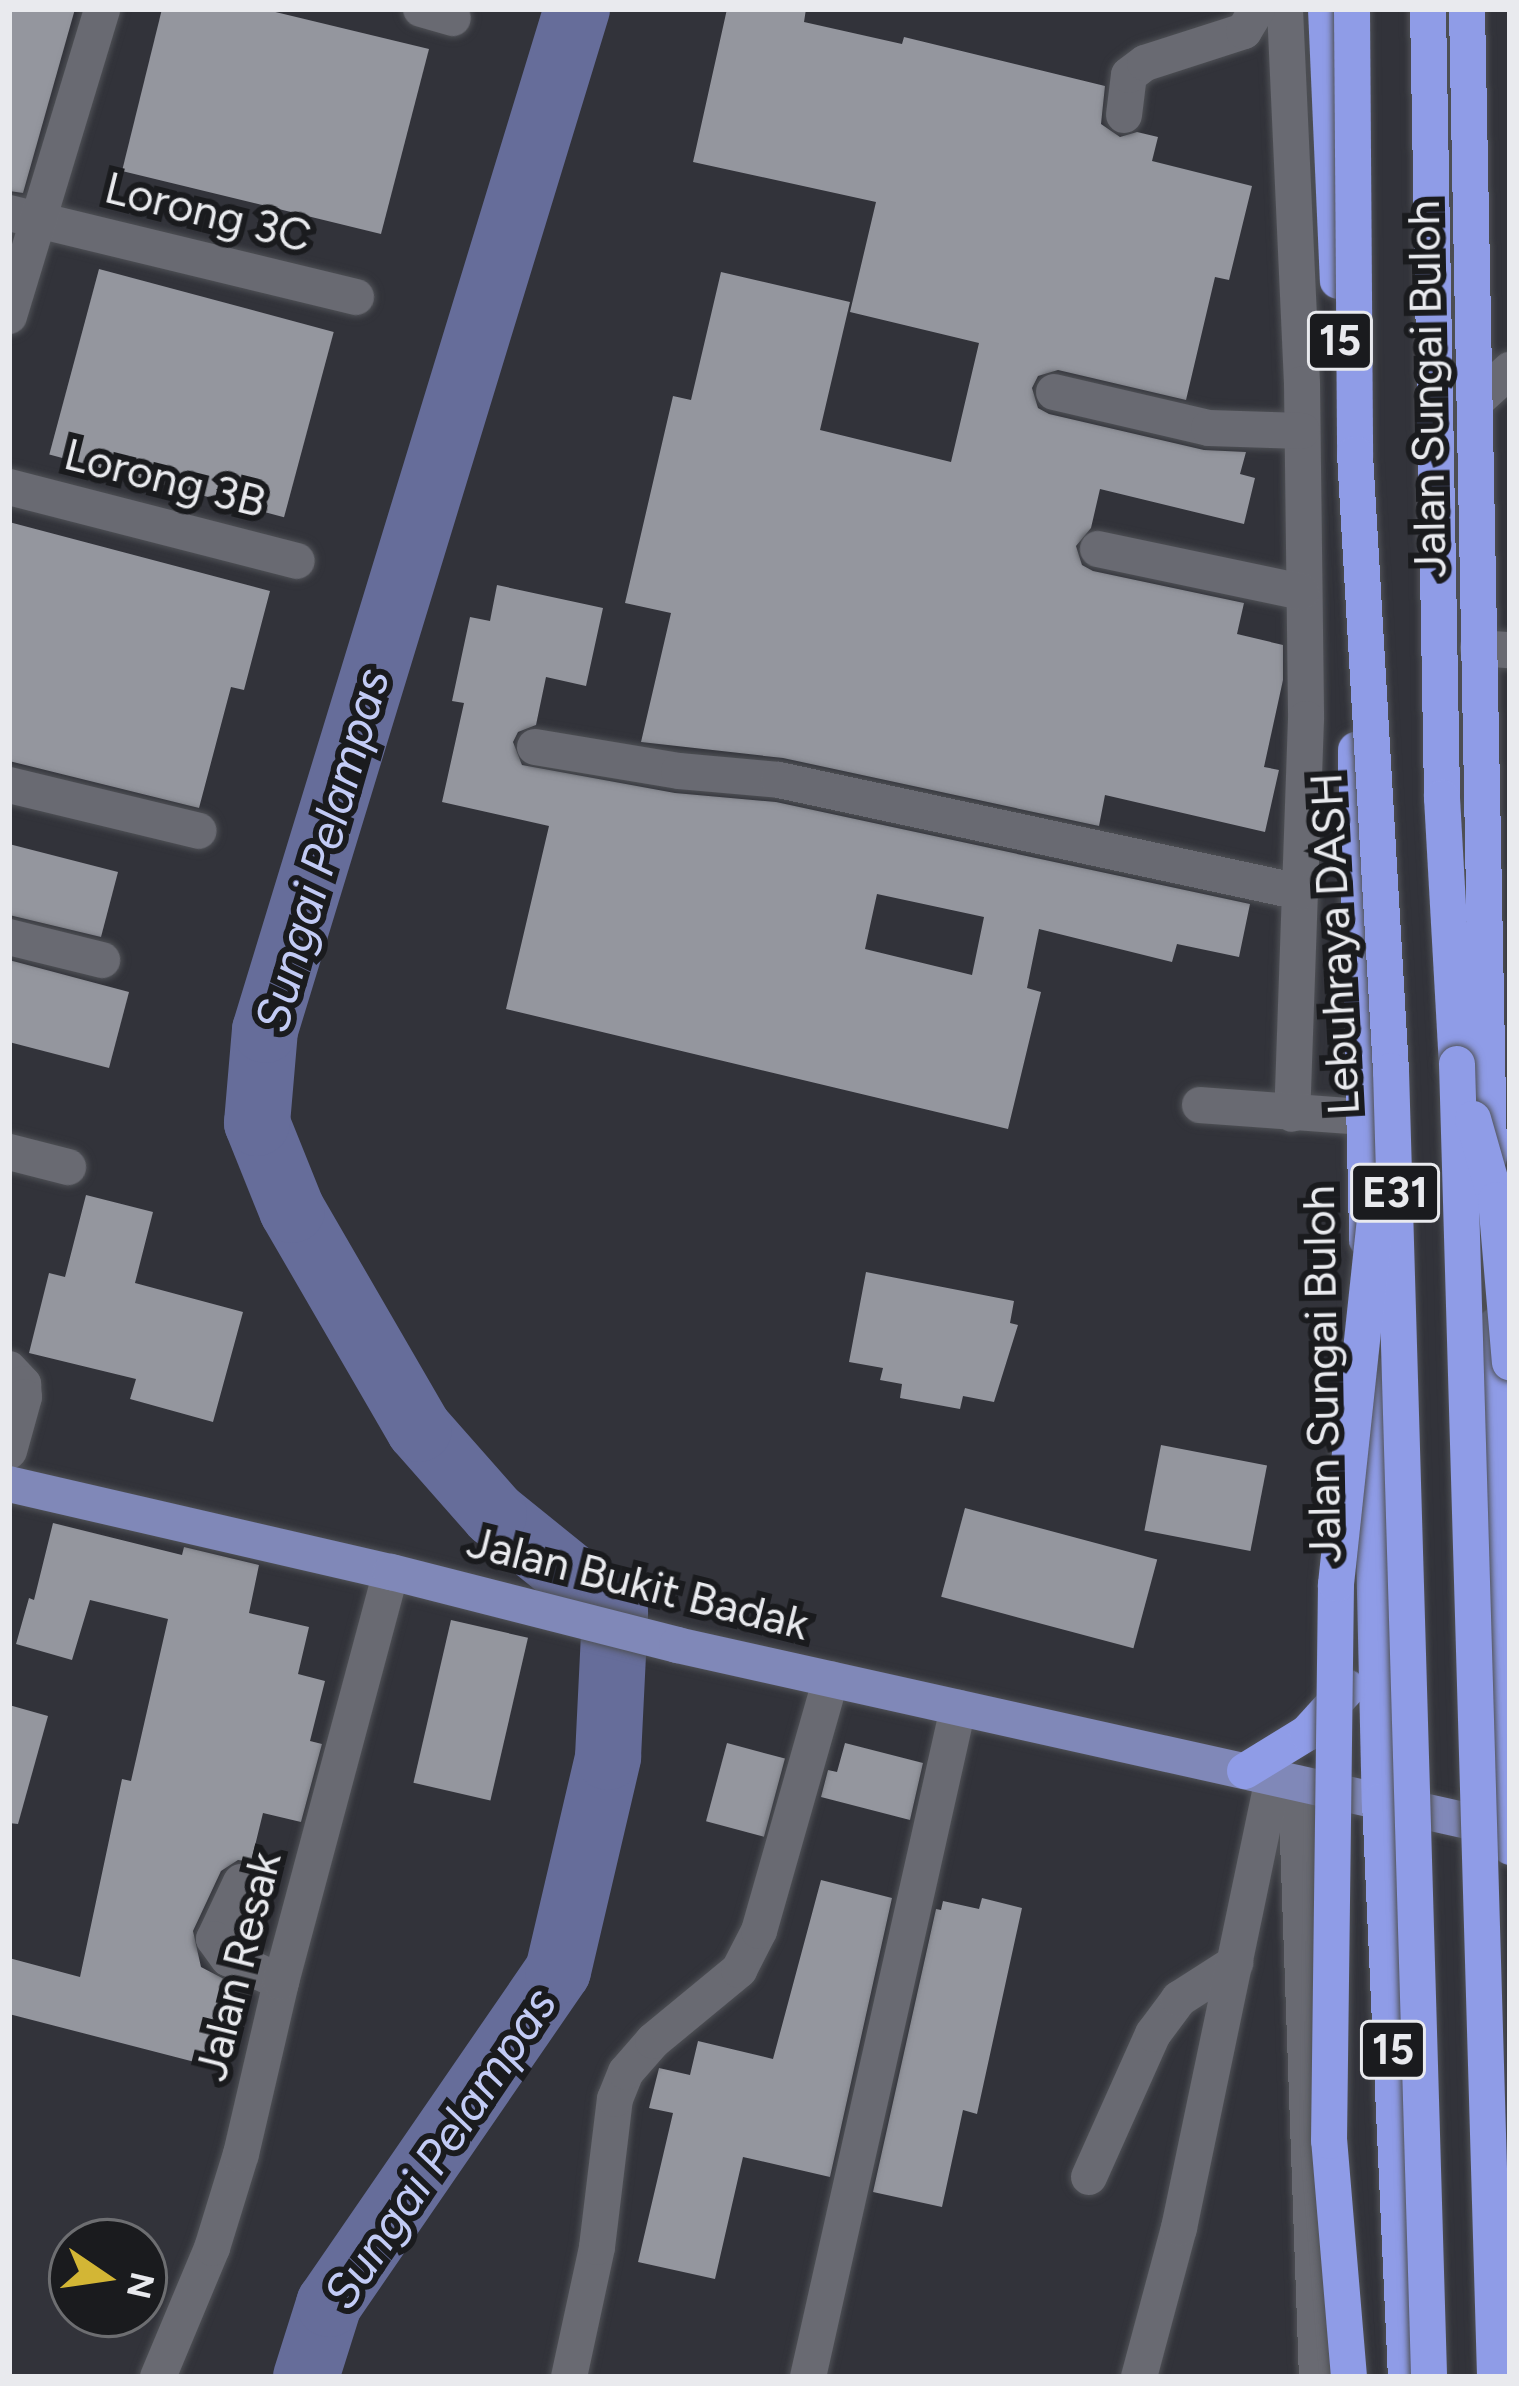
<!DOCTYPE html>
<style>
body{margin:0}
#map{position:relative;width:1519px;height:2386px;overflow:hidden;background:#32333a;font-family:Figtree,sans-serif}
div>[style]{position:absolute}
.river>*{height:66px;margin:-33px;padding:0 33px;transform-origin:33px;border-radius:33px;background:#666d9a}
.building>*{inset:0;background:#94969e;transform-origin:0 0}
.roads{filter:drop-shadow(0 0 3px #4f5156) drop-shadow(0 0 3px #4f5156)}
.minor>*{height:36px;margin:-18px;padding:0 18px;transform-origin:18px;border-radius:18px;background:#696a72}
.major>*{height:36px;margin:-18px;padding:0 18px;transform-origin:18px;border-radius:18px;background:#8088b8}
.highway>*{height:36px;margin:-18px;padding:0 18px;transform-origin:18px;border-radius:18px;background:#8f9ce7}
.bridges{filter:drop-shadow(0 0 3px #4f5156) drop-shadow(0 0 3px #4f5156)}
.highway-bridge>*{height:36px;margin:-18px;padding:0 18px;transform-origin:18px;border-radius:18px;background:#8f9ce7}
span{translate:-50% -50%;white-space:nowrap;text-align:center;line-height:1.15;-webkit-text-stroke:12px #1a1b1e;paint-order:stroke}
.shield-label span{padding:3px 9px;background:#1a1b1e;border:3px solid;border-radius:9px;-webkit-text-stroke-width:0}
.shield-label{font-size:42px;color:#e9eaee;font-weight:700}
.street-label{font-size:45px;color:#e9eaee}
.water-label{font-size:48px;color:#c2cbf5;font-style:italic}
.frame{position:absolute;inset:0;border:12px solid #e9eaee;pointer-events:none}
.north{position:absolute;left:48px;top:2218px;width:120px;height:120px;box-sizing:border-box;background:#1a1b1e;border:3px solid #6d6e71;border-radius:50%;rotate:103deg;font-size:33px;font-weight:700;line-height:48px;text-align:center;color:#e9eaee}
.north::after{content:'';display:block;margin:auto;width:42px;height:54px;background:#d3b635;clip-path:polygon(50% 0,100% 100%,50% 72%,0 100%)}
</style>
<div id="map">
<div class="river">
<div style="left:306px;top:2377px;width:77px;rotate:-72.5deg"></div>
<div style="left:329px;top:2304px;width:404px;rotate:-55.5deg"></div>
<div style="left:558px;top:1971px;width:220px;rotate:-76.8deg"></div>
<div style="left:608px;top:1757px;width:145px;rotate:-87.2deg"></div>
<div style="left:615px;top:1612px;width:156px;rotate:-141deg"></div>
<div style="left:494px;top:1514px;width:113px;rotate:-131.4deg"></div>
<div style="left:419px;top:1429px;width:253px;rotate:-120.1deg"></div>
<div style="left:292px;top:1210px;width:94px;rotate:-111.9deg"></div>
<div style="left:257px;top:1123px;width:93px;rotate:-85.1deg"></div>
<div style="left:265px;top:1030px;width:1068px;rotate:-73.01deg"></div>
</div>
<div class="building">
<div style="clip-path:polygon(9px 9px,75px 9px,23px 193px,9px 191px)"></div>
<div style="clip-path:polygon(162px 9px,263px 9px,429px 49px,381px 234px,122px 171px)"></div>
<div style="clip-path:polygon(727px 9px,806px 9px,804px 22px,902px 44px,904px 37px,1105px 86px,1101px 124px,1120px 137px,1137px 132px,1158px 137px,1152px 161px,1252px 186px,1229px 280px,1215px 277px,1186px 400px,1058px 370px,1038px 376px,1032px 388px,1038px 408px,1049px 414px,1204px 450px,1246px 452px,1240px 474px,1255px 478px,1244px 524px,1100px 489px,1091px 528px,1076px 546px,1082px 565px,1093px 571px,1244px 603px,1237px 634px,1283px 645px,1283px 680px,1264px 767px,1279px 770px,1265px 832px,1105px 795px,1099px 826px,783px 758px,641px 742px,671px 613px,625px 603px,673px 396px,691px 400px,721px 272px,850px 302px,820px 430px,951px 462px,979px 343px,850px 312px,876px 202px,693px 162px)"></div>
<div style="left:99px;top:269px;width:243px;height:192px;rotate:15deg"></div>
<div style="clip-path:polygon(9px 522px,270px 591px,244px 690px,231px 687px,199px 808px,9px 761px)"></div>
<div style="clip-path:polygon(evenodd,497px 585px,603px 608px,586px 686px,546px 677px,536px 725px,518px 732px,513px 742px,522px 765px,675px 793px,776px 802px,1250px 904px,1239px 957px,1177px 944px,1172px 962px,1039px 929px,1027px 988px,1041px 992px,1008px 1129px,506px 1009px,549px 826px,442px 802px,464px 703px,452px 701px,470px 617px,490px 621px,497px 585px,877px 894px,984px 917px,972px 975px,865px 949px,877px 894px)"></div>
<div style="clip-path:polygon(9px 844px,118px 872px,101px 937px,9px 915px)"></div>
<div style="clip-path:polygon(9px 960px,129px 992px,109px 1068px,9px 1042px)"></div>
<div style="clip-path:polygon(86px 1195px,153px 1212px,135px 1283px,243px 1312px,213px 1422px,130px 1399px,136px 1379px,29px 1353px,49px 1273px,65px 1277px)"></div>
<div style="clip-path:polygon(866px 1272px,1014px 1301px,1010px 1323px,1018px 1325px,994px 1402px,963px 1396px,960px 1409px,900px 1398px,902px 1384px,880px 1380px,883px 1368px,849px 1362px)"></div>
<div style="left:1161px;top:1445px;width:108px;height:87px;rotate:11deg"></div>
<div style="left:965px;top:1508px;width:199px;height:92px;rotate:15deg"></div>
<div style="clip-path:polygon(53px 1523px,182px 1555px,184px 1547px,259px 1565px,249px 1613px,309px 1627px,298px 1674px,325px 1681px,310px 1741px,322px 1744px,301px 1822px,263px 1813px,251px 1862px,238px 1860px,221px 1871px,193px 1931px,201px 1967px,251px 1993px,237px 2054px,222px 2051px,218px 2068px,9px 2014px,9px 1958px,80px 1977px,122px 1779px,131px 1781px,168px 1619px,90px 1600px,72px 1660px,16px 1644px,29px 1598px,34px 1600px)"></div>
<div style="left:451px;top:1620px;width:79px;height:167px;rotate:13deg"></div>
<div style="clip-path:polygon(9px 1705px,48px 1716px,18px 1824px,9px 1823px)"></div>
<div style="left:727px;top:1743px;width:60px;height:81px;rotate:15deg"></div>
<div style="clip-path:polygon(845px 1743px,923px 1763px,910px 1820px,821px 1797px,828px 1770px,837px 1772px)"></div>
<div style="clip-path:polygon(821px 1880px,892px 1898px,830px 2177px,743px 2157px,715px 2279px,638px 2262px,673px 2113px,649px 2108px,659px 2068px,690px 2075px,698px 2041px,773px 2059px)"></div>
<div style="clip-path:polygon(982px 1898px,1022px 1908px,977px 2114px,963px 2110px,942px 2207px,873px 2192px,936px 1909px,941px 1910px,943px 1901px,979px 1909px)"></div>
</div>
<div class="roads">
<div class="minor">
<div style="left:421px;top:9px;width:33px;rotate:16deg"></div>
<div style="left:1285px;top:9px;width:375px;rotate:87.4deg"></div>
<div style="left:1302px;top:384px;width:335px;rotate:89.3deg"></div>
<div style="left:1306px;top:719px;width:395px;rotate:92deg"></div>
<div style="left:1124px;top:115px;width:40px;rotate:-82.9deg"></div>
<div style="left:1129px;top:75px;width:20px;rotate:-37deg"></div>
<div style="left:1145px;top:63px;width:104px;rotate:-17.9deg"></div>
<div style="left:1244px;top:31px;width:26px;rotate:-59deg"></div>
<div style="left:9px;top:213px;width:357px;rotate:13.6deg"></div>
<div style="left:9px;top:316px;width:321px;rotate:-73.1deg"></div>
<div style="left:1054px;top:392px;width:159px;rotate:13.1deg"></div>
<div style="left:1209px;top:428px;width:93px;rotate:1.8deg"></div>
<div style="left:1477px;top:400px;width:45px;rotate:-42.3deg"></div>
<div style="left:9px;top:487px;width:297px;rotate:14.4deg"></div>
<div style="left:1098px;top:549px;width:208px;rotate:11.9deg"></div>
<div style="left:1478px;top:648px;width:32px;rotate:4deg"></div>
<div style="left:535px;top:747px;width:146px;rotate:9.5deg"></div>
<div style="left:679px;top:771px;width:100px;rotate:5.1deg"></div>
<div style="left:779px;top:780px;width:533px;rotate:12.13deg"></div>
<div style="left:9px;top:785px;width:195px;rotate:13.6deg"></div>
<div style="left:9px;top:937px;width:96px;rotate:13.9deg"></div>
<div style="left:1200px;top:1105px;width:164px;rotate:4.2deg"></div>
<div style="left:9px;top:1152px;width:61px;rotate:14.3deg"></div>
<div style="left:9px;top:1369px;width:21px;rotate:47deg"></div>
<div style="left:23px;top:1384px;width:13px;rotate:86deg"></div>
<div style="left:24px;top:1397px;width:56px;rotate:105.5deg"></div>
<div style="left:1296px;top:1783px;width:594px;rotate:87.98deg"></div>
<div style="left:241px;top:1882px;width:63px;rotate:115.3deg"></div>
<div style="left:214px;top:1939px;width:24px;rotate:54deg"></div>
<div style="left:228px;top:1958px;width:58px;rotate:24.4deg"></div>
<div style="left:1089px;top:2177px;width:157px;rotate:-65.9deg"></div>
<div style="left:1153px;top:2034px;width:44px;rotate:-53.4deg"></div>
<div style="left:1179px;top:1999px;width:67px;rotate:-32.7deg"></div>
<div style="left:158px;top:2377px;width:140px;rotate:-67.3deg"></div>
<div style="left:212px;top:2248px;width:98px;rotate:-72.9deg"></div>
<div style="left:241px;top:2154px;width:177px;rotate:-76.9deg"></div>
<div style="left:281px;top:1982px;width:424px;rotate:-75deg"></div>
<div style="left:569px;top:2377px;width:133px;rotate:-77.8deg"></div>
<div style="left:597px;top:2247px;width:149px;rotate:-83.1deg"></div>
<div style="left:615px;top:2099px;width:29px;rotate:-68deg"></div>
<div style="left:626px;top:2072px;width:41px;rotate:-48.9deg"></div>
<div style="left:653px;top:2041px;width:112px;rotate:-39.5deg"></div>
<div style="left:739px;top:1970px;width:44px;rotate:-62.9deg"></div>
<div style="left:759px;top:1931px;width:262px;rotate:-74.1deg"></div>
<div style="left:808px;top:2377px;width:686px;rotate:-77.36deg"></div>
<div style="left:1139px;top:2377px;width:154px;rotate:-75deg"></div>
<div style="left:1179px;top:2228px;width:461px;rotate:-78.2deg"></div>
</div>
<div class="major">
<div style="left:9px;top:1484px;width:392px;rotate:13deg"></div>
<div style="left:391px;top:1572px;width:295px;rotate:14.3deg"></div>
<div style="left:677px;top:1645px;width:851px;rotate:12.55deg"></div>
</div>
<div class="highway">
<div style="left:1326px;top:9px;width:272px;rotate:87.5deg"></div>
<div style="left:1428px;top:9px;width:789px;rotate:88.98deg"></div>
<div style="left:1442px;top:798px;width:266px;rotate:86.8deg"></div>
<div style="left:1467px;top:9px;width:1148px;rotate:88.9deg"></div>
<div style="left:1356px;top:750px;width:490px;rotate:88.7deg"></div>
<div style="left:1495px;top:1326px;width:521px;rotate:88.35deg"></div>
<div style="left:1370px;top:1373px;width:428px;rotate:88.7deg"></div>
<div style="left:1380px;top:1801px;width:577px;rotate:87.42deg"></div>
<div style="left:1245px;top:1771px;width:73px;rotate:-31.5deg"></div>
<div style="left:1307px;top:1733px;width:61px;rotate:-47.7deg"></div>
</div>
</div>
<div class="bridges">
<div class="highway-bridge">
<div style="left:1352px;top:9px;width:445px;rotate:89.6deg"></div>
<div style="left:1355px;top:454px;width:618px;rotate:86.66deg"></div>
<div style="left:1391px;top:1071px;width:1307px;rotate:88.33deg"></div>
<div style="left:1457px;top:1064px;width:1314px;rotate:88.34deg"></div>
<div style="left:1473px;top:1119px;width:84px;rotate:74.1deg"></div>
<div style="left:1496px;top:1200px;width:163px;rotate:85.1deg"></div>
<div style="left:1349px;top:2377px;width:237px;rotate:-94.8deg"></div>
<div style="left:1329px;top:2141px;width:557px;rotate:-89.28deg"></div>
<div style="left:1336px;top:1584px;width:378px;rotate:-83.9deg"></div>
</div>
</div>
<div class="shield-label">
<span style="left:1340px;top:341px">15</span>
<span style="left:1395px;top:1193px">E31</span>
<span style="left:1393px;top:2050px">15</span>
</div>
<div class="street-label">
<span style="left:208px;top:212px;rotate:14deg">Lorong 3C</span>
<span style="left:1427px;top:389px;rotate:-91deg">Jalan Sungai Buloh</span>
<span style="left:165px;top:478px;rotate:14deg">Lorong 3B</span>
<span style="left:1335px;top:944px;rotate:-93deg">Lebuhraya DASH</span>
<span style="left:1322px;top:1374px;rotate:-91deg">Jalan Sungai Buloh</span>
<span style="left:638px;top:1583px;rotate:14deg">Jalan Bukit Badak</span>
<span style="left:238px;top:1966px;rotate:-76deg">Jalan Resak</span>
</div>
<div class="water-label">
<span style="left:322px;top:850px;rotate:-74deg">Sungai Pelampas</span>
<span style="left:440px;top:2148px;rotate:-56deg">Sungai Pelampas</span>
</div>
<div class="frame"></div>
<div class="north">N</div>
</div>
